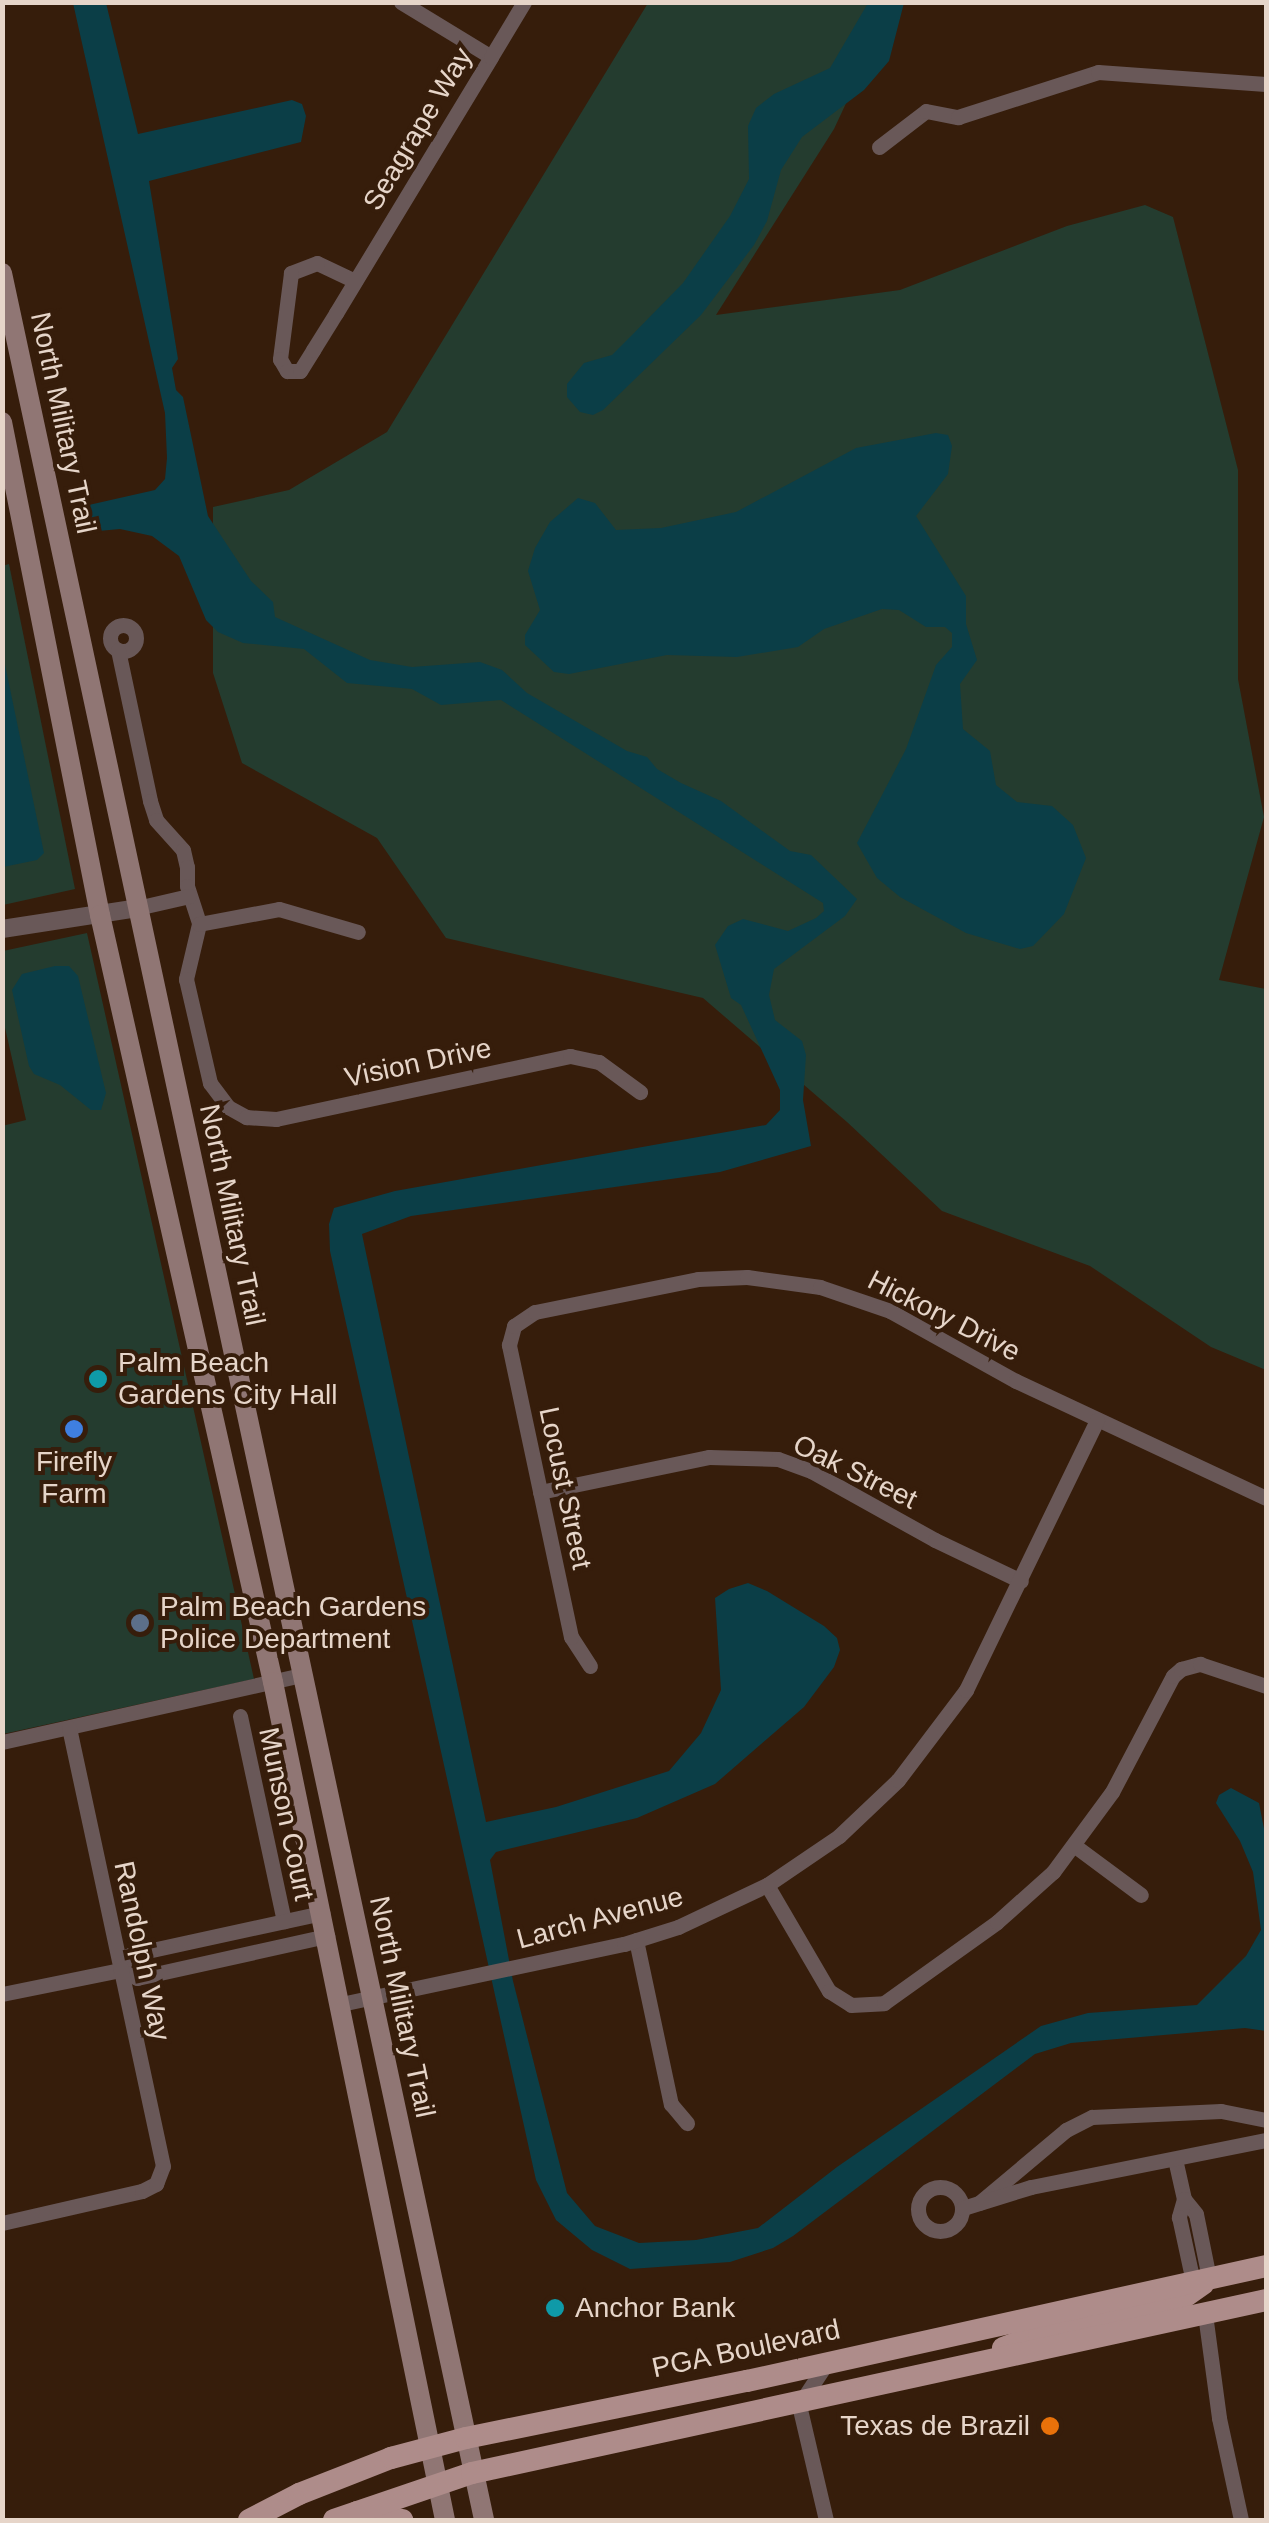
<!DOCTYPE html>
<style>
body{margin:0}
#map{position:relative;width:1269px;height:2523px;overflow:hidden;background:#361d0b;font-family:Helvetica,sans-serif}
div>[style]{position:absolute}
.green>*{inset:0;background:#243c2f}
.water>*{inset:0;background:#0b3e47}
.minor>*{height:15px;margin:-7.5px;padding:0 7.5px;transform-origin:7.5px;border-radius:7.5px;background:#695858}
.minor>.ring{margin:-7.5px;padding:0;box-sizing:content-box;background:none;border:15px solid #695858;border-radius:50%}
.tertiary>*{height:18px;margin:-9px;padding:0 9px;transform-origin:9px;border-radius:9px;background:#695858}
.secondary>*{height:20px;margin:-10px;padding:0 10px;transform-origin:10px;border-radius:10px;background:#907674}
.primary>*{height:22px;margin:-11px;padding:0 11px;transform-origin:11px;border-radius:11px;background:#ae8c8a}
.dots>*{width:28px;height:28px;translate:-50% -50%;box-sizing:border-box;border:5px solid #361d0b;border-radius:50%}
span{translate:-50% -50%;white-space:nowrap;text-align:center;line-height:1.15;-webkit-text-stroke:8px #361d0b;paint-order:stroke}
.street-label{font-size:28px;color:#e6d5c9}
.poi-label{font-size:28px;color:#e6d5c9}
.left{translate:0 -50%;text-align:left}
.right{translate:-100% -50%;text-align:right}
.frame{position:absolute;inset:0;border:5px solid #e6d5c9;pointer-events:none}
</style>
<div id="map">
<div class="green">
<div style="clip-path:polygon(648px 3px,893px 3px,834px 129px,716px 315px,900px 290px,1067px 226px,1145px 205px,1173px 217px,1238px 470px,1238px 679px,1264px 817px,1219px 980px,1266px 989px,1266px 1370px,1211px 1347px,1090px 1266px,942px 1211px,847px 1122px,703px 998px,446px 938px,377px 838px,242px 763px,213px 673px,213px 507px,289px 490px,387px 432px)"></div>
<div style="clip-path:polygon(9px 564px,75px 889px,3px 905px,2px 566px)"></div>
<div style="clip-path:polygon(87px 933px,254px 1679px,3px 1734px,2px 1126px,26px 1120px,3px 1019px,3px 951px)"></div>
</div>
<div class="water">
<div style="clip-path:polygon(73px 3px,106px 3px,138px 134px,292px 100px,302px 104px,306px 116px,301px 142px,149px 181px,178px 359px,172px 368px,176px 390px,183px 397px,208px 516px,251px 581px,273px 602px,275px 617px,370px 660px,412px 667px,480px 662px,502px 670px,527px 693px,627px 751px,647px 757px,657px 769px,681px 783px,721px 801px,790px 851px,811px 855px,857px 899px,845px 916px,774px 969px,769px 995px,775px 1020px,802px 1041px,806px 1055px,803px 1100px,811px 1146px,720px 1172px,411px 1216px,362px 1234px,486px 1822px,556px 1807px,669px 1771px,701px 1733px,721px 1690px,715px 1598px,729px 1589px,748px 1583px,767px 1591px,824px 1626px,837px 1638px,840px 1650px,834px 1667px,804px 1707px,715px 1784px,637px 1818px,496px 1852px,490px 1860px,513px 1981px,567px 2193px,595px 2226px,639px 2243px,696px 2240px,758px 2228px,837px 2167px,1041px 2026px,1088px 2013px,1197px 2005px,1246px 1956px,1261px 1930px,1253px 1872px,1240px 1841px,1216px 1803px,1219px 1795px,1231px 1788px,1259px 1803px,1266px 1839px,1266px 2031px,1245px 2028px,1071px 2043px,1035px 2054px,793px 2236px,773px 2248px,730px 2262px,630px 2269px,592px 2250px,556px 2220px,536px 2180px,330px 1251px,329px 1224px,334px 1208px,395px 1191px,766px 1125px,780px 1110px,780px 1090px,741px 1005px,731px 998px,715px 945px,728px 926px,743px 919px,788px 931px,816px 918px,824px 911px,823px 903px,501px 700px,441px 705px,412px 689px,347px 683px,304px 649px,243px 643px,218px 632px,206px 620px,179px 556px,152px 536px,120px 529px,77px 533px,71px 509px,155px 490px,165px 479px,167px 458px,165px 413px)"></div>
<div style="clip-path:polygon(868px 3px,904px 3px,889px 61px,864px 90px,802px 137px,781px 170px,767px 221px,754px 245px,701px 315px,603px 410px,593px 415px,580px 412px,567px 397px,567px 384px,584px 363px,612px 355px,635px 332px,683px 283px,730px 216px,749px 179px,748px 126px,756px 108px,774px 94px,830px 68px)"></div>
<div style="clip-path:polygon(936px 433px,948px 435px,952px 446px,948px 474px,916px 516px,966px 596px,966px 624px,977px 660px,960px 684px,963px 729px,990px 751px,996px 785px,1017px 802px,1052px 806px,1073px 825px,1086px 858px,1064px 914px,1033px 946px,1020px 949px,966px 933px,900px 897px,877px 878px,857px 843px,906px 749px,936px 665px,952px 647px,952px 633px,945px 627px,926px 627px,899px 610px,882px 609px,824px 629px,798px 647px,737px 657px,667px 655px,569px 674px,554px 672px,525px 645px,525px 635px,540px 610px,528px 571px,535px 548px,550px 522px,578px 498px,595px 503px,616px 530px,661px 528px,736px 512px,856px 448px)"></div>
<div style="clip-path:polygon(3px 655px,44px 853px,37px 860px,3px 867px)"></div>
<div style="clip-path:polygon(55px 966px,69px 966px,78px 976px,106px 1093px,101px 1110px,91px 1110px,60px 1085px,34px 1074px,29px 1066px,12px 990px,22px 974px)"></div>
</div>
<div class="minor">
<div style="left:401px;top:2px;width:105px;rotate:31.4deg"></div>
<div style="left:879px;top:147px;width:59px;rotate:-37.5deg"></div>
<div style="left:926px;top:111px;width:33px;rotate:11deg"></div>
<div style="left:958px;top:117px;width:147px;rotate:-17.8deg"></div>
<div style="left:1098px;top:72px;width:168px;rotate:4.1deg"></div>
<div style="left:355px;top:281px;width:42px;rotate:-154.7deg"></div>
<div style="left:317px;top:263px;width:28px;rotate:159deg"></div>
<div style="left:291px;top:273px;width:87px;rotate:97.3deg"></div>
<div style="left:280px;top:359px;width:14px;rotate:60deg"></div>
<div style="left:287px;top:371px;width:13px"></div>
<div style="left:300px;top:371px;width:25px;rotate:-58deg"></div>
<div style="left:313px;top:350px;width:44px;rotate:-58.1deg"></div>
<div style="left:336px;top:313px;width:299px;rotate:-58.8deg"></div>
<div style="left:491px;top:57px;width:64px;rotate:-59deg"></div>
<div class="ring" style="left:110px;top:625px;width:11px;height:11px"></div>
<div style="left:118px;top:650px;width:154px;rotate:78deg"></div>
<div style="left:150px;top:801px;width:20px;rotate:72deg"></div>
<div style="left:156px;top:820px;width:40px;rotate:48deg"></div>
<div style="left:183px;top:850px;width:17px;rotate:77deg"></div>
<div style="left:187px;top:867px;width:19px;rotate:90deg"></div>
<div style="left:187px;top:886px;width:40px;rotate:72deg"></div>
<div style="left:199px;top:924px;width:57px;rotate:103.3deg"></div>
<div style="left:186px;top:979px;width:107px;rotate:77deg"></div>
<div style="left:210px;top:1083px;width:30px;rotate:53deg"></div>
<div style="left:228px;top:1107px;width:21px;rotate:29deg"></div>
<div style="left:246px;top:1117px;width:30px;rotate:4deg"></div>
<div style="left:276px;top:1119px;width:301px;rotate:-12.1deg"></div>
<div style="left:570px;top:1056px;width:30px;rotate:12deg"></div>
<div style="left:599px;top:1062px;width:51px;rotate:36.2deg"></div>
<div style="left:137px;top:908px;width:53px;rotate:-13deg"></div>
<div style="left:199px;top:924px;width:81px;rotate:-10.6deg"></div>
<div style="left:279px;top:909px;width:82px;rotate:16.2deg"></div>
<div style="left:540px;top:1492px;width:173px;rotate:-11.7deg"></div>
<div style="left:709px;top:1457px;width:69px;rotate:1.7deg"></div>
<div style="left:778px;top:1459px;width:35px;rotate:20deg"></div>
<div style="left:811px;top:1471px;width:142px;rotate:29.1deg"></div>
<div style="left:935px;top:1540px;width:95px;rotate:25.5deg"></div>
<div style="left:590px;top:1666px;width:35px;rotate:-123deg"></div>
<div style="left:571px;top:1637px;width:299px;rotate:-102deg"></div>
<div style="left:509px;top:1345px;width:20px;rotate:-75deg"></div>
<div style="left:514px;top:1326px;width:25px;rotate:-34deg"></div>
<div style="left:535px;top:1312px;width:166px;rotate:-11.4deg"></div>
<div style="left:698px;top:1279px;width:49px;rotate:-2.3deg"></div>
<div style="left:747px;top:1277px;width:74px;rotate:7.8deg"></div>
<div style="left:820px;top:1287px;width:74px;rotate:18.9deg"></div>
<div style="left:890px;top:1311px;width:144px;rotate:29.1deg"></div>
<div style="left:1016px;top:1381px;width:276px;rotate:25.1deg"></div>
<div style="left:240px;top:1716px;width:210px;rotate:77.9deg"></div>
<div style="left:2px;top:1742px;width:307px;rotate:-12.6deg"></div>
<div style="left:1075px;top:1846px;width:82px;rotate:36.6deg"></div>
<div style="left:767px;top:1885px;width:123px;rotate:59.7deg"></div>
<div style="left:829px;top:1991px;width:26px;rotate:32deg"></div>
<div style="left:851px;top:2005px;width:33px;rotate:-3deg"></div>
<div style="left:884px;top:2003px;width:139px;rotate:-35.6deg"></div>
<div style="left:997px;top:1922px;width:75px;rotate:-41.8deg"></div>
<div style="left:1053px;top:1872px;width:99px;rotate:-53.6deg"></div>
<div style="left:1112px;top:1792px;width:131px;rotate:-62.3deg"></div>
<div style="left:1173px;top:1676px;width:11px;rotate:-41deg"></div>
<div style="left:1181px;top:1669px;width:20px;rotate:-15deg"></div>
<div style="left:1200px;top:1664px;width:70px;rotate:18.4deg"></div>
<div style="left:636px;top:1940px;width:168px;rotate:78deg"></div>
<div style="left:671px;top:2104px;width:25px;rotate:50deg"></div>
<div style="left:120px;top:1970px;width:17px;rotate:-59deg"></div>
<div style="left:129px;top:1955px;width:198px;rotate:-12.3deg"></div>
<div style="left:2px;top:1994px;width:120px;rotate:-11.5deg"></div>
<div style="left:120px;top:1970px;width:19px;rotate:25deg"></div>
<div style="left:137px;top:1978px;width:195px;rotate:-12.5deg"></div>
<div style="left:341px;top:2004px;width:289px;rotate:-12deg"></div>
<div style="left:624px;top:1944px;width:57px;rotate:-17.5deg"></div>
<div style="left:678px;top:1927px;width:98px;rotate:-25.3deg"></div>
<div style="left:767px;top:1885px;width:87px;rotate:-34.2deg"></div>
<div style="left:839px;top:1836px;width:81px;rotate:-43.5deg"></div>
<div style="left:898px;top:1780px;width:113px;rotate:-52.9deg"></div>
<div style="left:966px;top:1690px;width:300px;rotate:-64.1deg"></div>
<div style="left:1175px;top:2159px;width:41px;rotate:77.3deg"></div>
<div style="left:1184px;top:2199px;width:19px;rotate:51deg"></div>
<div style="left:1196px;top:2214px;width:65px;rotate:78.5deg"></div>
<div class="ring" style="left:918px;top:2187px;width:29px;height:29px"></div>
<div style="left:1184px;top:2199px;width:19px;rotate:106deg"></div>
<div style="left:1179px;top:2217px;width:66px;rotate:77.8deg"></div>
<div style="left:979px;top:2203px;width:114px;rotate:-40deg"></div>
<div style="left:1066px;top:2130px;width:29px;rotate:-27deg"></div>
<div style="left:1092px;top:2117px;width:129px;rotate:-2.7deg"></div>
<div style="left:1221px;top:2111px;width:46px;rotate:11.3deg"></div>
<div style="left:963px;top:2208px;width:71px;rotate:-17.2deg"></div>
<div style="left:1031px;top:2187px;width:240px;rotate:-11.3deg"></div>
<div style="left:2px;top:2223px;width:144px;rotate:-12.9deg"></div>
<div style="left:142px;top:2191px;width:16px;rotate:-27deg"></div>
<div style="left:156px;top:2184px;width:19px;rotate:-69deg"></div>
<div style="left:163px;top:2166px;width:448px;rotate:-102.1deg"></div>
<div style="left:1205px;top:2314px;width:105px;rotate:82.3deg"></div>
<div style="left:1219px;top:2418px;width:104px;rotate:77.8deg"></div>
<div style="left:826px;top:2364px;width:49px;rotate:123.4deg"></div>
<div style="left:799px;top:2405px;width:118px;rotate:76.8deg"></div>
</div>
<div class="tertiary">
<div style="left:2px;top:929px;width:137px;rotate:-8.8deg"></div>
</div>
<div class="secondary">
<div style="left:2px;top:273px;width:2298px;rotate:77.89deg"></div>
<div style="left:2px;top:422px;width:503px;rotate:78.76deg"></div>
<div style="left:100px;top:915px;width:786px;rotate:77.29deg"></div>
<div style="left:273px;top:1682px;width:855px;rotate:78.4deg"></div>
</div>
<div class="primary">
<div style="left:1003px;top:2348px;width:39px;rotate:-21deg"></div>
<div style="left:1039px;top:2334px;width:140px;rotate:-12.8deg"></div>
<div style="left:1176px;top:2303px;width:33px;rotate:-35deg"></div>
<div style="left:357px;top:2512px;width:46px;rotate:10.1deg"></div>
<div style="left:249px;top:2520px;width:56px;rotate:-27.5deg"></div>
<div style="left:299px;top:2494px;width:99px;rotate:-21.4deg"></div>
<div style="left:391px;top:2458px;width:78px;rotate:-14.9deg"></div>
<div style="left:466px;top:2438px;width:287px;rotate:-11.5deg"></div>
<div style="left:747px;top:2381px;width:532px;rotate:-12.49deg"></div>
<div style="left:334px;top:2520px;width:146px;rotate:-18.8deg"></div>
<div style="left:472px;top:2473px;width:813px;rotate:-12.29deg"></div>
</div>
<div class="dots">
<div style="left:98px;top:1379px;background:#0f9aa8"></div>
<div style="left:74px;top:1429px;background:#3f7fe0"></div>
<div style="left:140px;top:1623px;background:#5c6f8a"></div>
<div style="left:555px;top:2308px;background:#0f9aa8"></div>
<div style="left:1050px;top:2426px;background:#e8710a"></div>
</div>
<div class="street-label">
<span style="left:418px;top:129px;rotate:-59deg">Seagrape Way</span>
<span style="left:63px;top:423px;rotate:78deg">North Military Trail</span>
<span style="left:418px;top:1063px;rotate:-12deg">Vision Drive</span>
<span style="left:232px;top:1215px;rotate:78deg">North Military Trail</span>
<span style="left:944px;top:1316px;rotate:27deg">Hickory Drive</span>
<span style="left:855px;top:1472px;rotate:26deg">Oak Street</span>
<span style="left:565px;top:1488px;rotate:78deg">Locust Street</span>
<span style="left:286px;top:1814px;rotate:78deg">Munson Court</span>
<span style="left:600px;top:1918px;rotate:-15deg">Larch Avenue</span>
<span style="left:142px;top:1951px;rotate:78deg">Randolph Way</span>
<span style="left:402px;top:2007px;rotate:78deg">North Military Trail</span>
<span style="left:746px;top:2349px;rotate:-12deg">PGA Boulevard</span>
</div>
<div class="poi-label">
<span class="left" style="left:118px;top:1379px">Palm Beach<br>Gardens City Hall</span>
<span style="left:74px;top:1478px">Firefly<br>Farm</span>
<span class="left" style="left:160px;top:1623px">Palm Beach Gardens<br>Police Department</span>
<span class="left" style="left:575px;top:2308px">Anchor Bank</span>
<span class="right" style="left:1030px;top:2426px">Texas de Brazil</span>
</div>
<div class="frame"></div>
</div>
